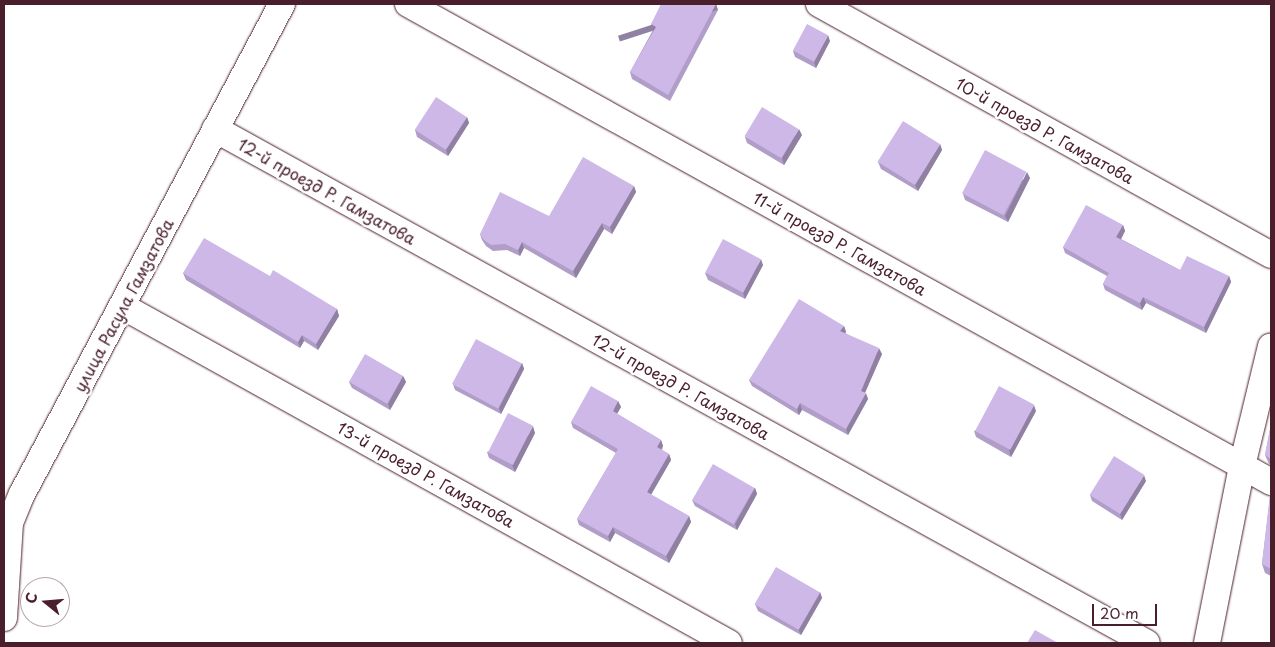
<!DOCTYPE html>
<meta charset="utf-8">
<style>
body{margin:0}
#map{position:relative;width:1275px;height:647px;overflow:hidden;background:#fff;font-family:"Playpen Sans",sans-serif}
div>[style]{position:absolute}
.roads{filter:drop-shadow(0 0 1px #4a1f2b) drop-shadow(0 0 1px #4a1f2b)}
.street>*{height:26px;margin:-13px;padding:0 13px;transform-origin:13px;border-radius:13px;background:#fff}
.wall>*{inset:0;background:#b09ec8}
.shaded-wall>*{inset:0;background:#9081a2;transform-origin:0 0}
.building>*{inset:0;background:#cdb8e8;transform-origin:0 0}
span{translate:-50% -50%;white-space:nowrap;text-align:center;line-height:1.15;-webkit-text-stroke:5px #fff;paint-order:stroke}
.street-label{font-size:16px;color:#4a1f2b}
.frame{position:absolute;inset:0;border:5px solid #4a1f2b;pointer-events:none}
.north{position:absolute;left:20px;top:577px;width:50px;height:50px;box-sizing:border-box;background:#fff;border:1px solid #b7a5aa;border-radius:50%;rotate:287deg;font-size:14px;font-weight:700;line-height:20px;text-align:center;color:#4a1f2b}
.north::after{content:'';display:block;margin:auto;width:18px;height:22px;background:#4a1f2b;clip-path:polygon(50% 0,100% 100%,50% 72%,0 100%)}
.scale{position:absolute;left:1092px;top:604px;width:65px;height:22px;box-sizing:border-box;border:2px solid #4a1f2b;border-top:0;padding-left:6px;font-size:15px;line-height:18px;white-space:nowrap;color:#4a1f2b;-webkit-text-stroke:4px #fff;paint-order:stroke}
</style>
<div id="map">
<div class="roads">
<div class="street">
<div style="left:408px;top:4px;width:987px;rotate:28.98deg"></div>
<div style="left:819px;top:4px;width:517px;rotate:29.04deg"></div>
<div style="left:215px;top:129px;width:1064px;rotate:28.88deg"></div>
<div style="left:122px;top:306px;width:694px;rotate:29.04deg"></div>
<div style="left:4px;top:618px;width:95px;rotate:-86.4deg"></div>
<div style="left:10px;top:523px;width:31px;rotate:-68deg"></div>
<div style="left:22px;top:494px;width:555px;rotate:-62.05deg"></div>
<div style="left:1207px;top:643px;width:180px;rotate:-78.8deg"></div>
<div style="left:1242px;top:466px;width:123px;rotate:-76.4deg"></div>
</div>
</div>
<div class="wall">
<div style="clip-path:polygon(716px 4px,718px 10px,670px 101px,632px 79px,630px 72px,653px 30px,651px 24px)"></div>
<div style="clip-path:polygon(830px 41px,816px 68px,795px 57px,793px 51px)"></div>
<div style="clip-path:polygon(467px 117px,469px 123px,448px 156px,417px 137px,415px 130px)"></div>
<div style="clip-path:polygon(802px 135px,784px 165px,747px 143px,745px 137px)"></div>
<div style="clip-path:polygon(940px 144px,942px 150px,918px 191px,881px 169px,878px 162px)"></div>
<div style="clip-path:polygon(1030px 178px,1008px 222px,965px 200px,963px 194px)"></div>
<div style="clip-path:polygon(634px 186px,636px 192px,612px 234px,604px 229px,576px 278px,524px 248px,520px 256px,507px 250px,493px 251px,486px 246px,482px 240px,480px 234px,549px 216px)"></div>
<div style="clip-path:polygon(1123px 225px,1125px 231px,1121px 239px,1180px 270px,1229px 276px,1231px 282px,1206px 333px,1146px 303px,1142px 310px,1105px 290px,1103px 284px,1107px 276px,1065px 253px,1063px 247px)"></div>
<div style="clip-path:polygon(763px 265px,745px 299px,708px 280px,705px 273px)"></div>
<div style="clip-path:polygon(183px 273px,270px 276px,337px 309px,339px 316px,318px 350px,304px 341px,300px 348px,186px 280px)"></div>
<div style="clip-path:polygon(844px 326px,846px 332px,845px 333px,882px 354px,865px 393px,868px 399px,848px 435px,802px 410px,799px 415px,752px 386px,749px 380px)"></div>
<div style="clip-path:polygon(522px 363px,524px 369px,501px 414px,455px 390px,453px 384px)"></div>
<div style="clip-path:polygon(403px 376px,406px 382px,390px 410px,352px 388px,349px 382px)"></div>
<div style="clip-path:polygon(618px 401px,621px 407px,617px 414px,661px 440px,663px 446px,662px 450px,669px 454px,671px 460px,651px 495px,689px 516px,691px 522px,669px 563px,615px 533px,610px 542px,579px 525px,577px 519px,616px 453px,573px 428px,571px 422px)"></div>
<div style="clip-path:polygon(1036px 411px,1011px 457px,976px 437px,974px 431px)"></div>
<div style="clip-path:polygon(1271px 424px,1271px 465px,1269px 464px,1265px 455px)"></div>
<div style="clip-path:polygon(535px 433px,515px 472px,489px 458px,487px 452px)"></div>
<div style="clip-path:polygon(1146px 481px,1122px 520px,1092px 501px,1090px 495px)"></div>
<div style="clip-path:polygon(1271px 487px,1271px 576px,1265px 573px,1262px 564px)"></div>
<div style="clip-path:polygon(755px 488px,757px 494px,737px 530px,695px 506px,692px 500px)"></div>
<div style="clip-path:polygon(820px 592px,822px 598px,801px 635px,758px 611px,755px 604px)"></div>
</div>
<div class="shaded-wall">
<div style="left:716px;top:4px;width:6px;height:103px;rotate:72deg"></div>
<div style="clip-path:polygon(828px 35px,830px 41px,816px 68px,814px 62px)"></div>
<div style="clip-path:polygon(467px 117px,469px 123px,448px 156px,446px 150px)"></div>
<div style="clip-path:polygon(799px 129px,802px 135px,784px 165px,782px 158px)"></div>
<div style="clip-path:polygon(940px 144px,942px 150px,918px 191px,915px 185px)"></div>
<div style="clip-path:polygon(1027px 172px,1030px 178px,1008px 222px,1005px 216px)"></div>
<div style="clip-path:polygon(634px 186px,636px 192px,612px 234px,610px 227px)"></div>
<div style="clip-path:polygon(602px 223px,604px 229px,576px 278px,573px 271px)"></div>
<div style="clip-path:polygon(1123px 225px,1125px 231px,1119px 243px,1116px 237px)"></div>
<div style="clip-path:polygon(522px 242px,524px 248px,520px 256px,518px 250px)"></div>
<div style="clip-path:polygon(761px 259px,763px 265px,745px 299px,743px 293px)"></div>
<div style="clip-path:polygon(1229px 276px,1231px 282px,1206px 333px,1204px 327px)"></div>
<div style="clip-path:polygon(1143px 297px,1146px 303px,1142px 310px,1140px 303px)"></div>
<div style="clip-path:polygon(337px 309px,339px 316px,318px 350px,316px 344px)"></div>
<div style="clip-path:polygon(844px 326px,846px 332px,842px 338px,840px 331px)"></div>
<div style="clip-path:polygon(302px 335px,304px 341px,300px 348px,298px 342px)"></div>
<div style="clip-path:polygon(879px 348px,882px 354px,863px 397px,861px 391px)"></div>
<div style="clip-path:polygon(522px 363px,524px 369px,501px 414px,499px 408px)"></div>
<div style="clip-path:polygon(403px 376px,406px 382px,390px 410px,388px 404px)"></div>
<div style="clip-path:polygon(866px 393px,868px 399px,848px 435px,846px 429px)"></div>
<div style="clip-path:polygon(618px 401px,621px 407px,615px 417px,613px 411px)"></div>
<div style="clip-path:polygon(800px 403px,802px 410px,799px 415px,797px 409px)"></div>
<div style="clip-path:polygon(1034px 405px,1036px 411px,1011px 457px,1009px 450px)"></div>
<div style="clip-path:polygon(533px 426px,535px 433px,515px 472px,512px 465px)"></div>
<div style="clip-path:polygon(661px 440px,663px 446px,659px 453px,657px 447px)"></div>
<div style="clip-path:polygon(669px 454px,671px 460px,649px 498px,647px 492px)"></div>
<div style="clip-path:polygon(1144px 475px,1146px 481px,1122px 520px,1120px 514px)"></div>
<div style="clip-path:polygon(755px 488px,757px 494px,737px 530px,735px 524px)"></div>
<div style="clip-path:polygon(689px 516px,691px 522px,669px 563px,666px 556px)"></div>
<div style="clip-path:polygon(613px 527px,615px 533px,610px 542px,608px 536px)"></div>
<div style="clip-path:polygon(820px 592px,822px 598px,801px 635px,798px 629px)"></div>
</div>
<div class="building">
<div style="clip-path:polygon(661px 4px,716px 4px,668px 95px,630px 72px,656px 27px,651px 24px)"></div>
<div style="left:807px;top:24px;width:24px;height:30px;rotate:28deg"></div>
<div style="left:436px;top:97px;width:37px;height:39px;rotate:33deg"></div>
<div style="left:762px;top:107px;width:43px;height:34px;rotate:31deg"></div>
<div style="left:903px;top:121px;width:44px;height:48px;rotate:32deg"></div>
<div style="left:985px;top:150px;width:47px;height:49px;rotate:28deg"></div>
<div style="clip-path:polygon(583px 157px,634px 186px,610px 227px,602px 223px,573px 271px,522px 242px,518px 250px,505px 244px,491px 245px,484px 240px,480px 234px,500px 192px,549px 216px)"></div>
<div style="clip-path:polygon(1086px 205px,1123px 225px,1116px 237px,1180px 270px,1187px 256px,1229px 276px,1204px 327px,1143px 297px,1140px 303px,1103px 284px,1109px 273px,1063px 247px)"></div>
<div style="clip-path:polygon(204px 238px,270px 276px,273px 270px,337px 309px,316px 344px,302px 335px,298px 342px,183px 273px)"></div>
<div style="left:723px;top:239px;width:43px;height:38px;rotate:28deg"></div>
<div style="clip-path:polygon(799px 299px,844px 326px,840px 331px,879px 348px,861px 391px,866px 393px,846px 429px,800px 403px,797px 409px,749px 380px)"></div>
<div style="left:476px;top:339px;width:52px;height:51px;rotate:28deg"></div>
<div style="left:365px;top:354px;width:44px;height:32px;rotate:30deg"></div>
<div style="clip-path:polygon(591px 386px,618px 401px,613px 411px,661px 440px,657px 447px,669px 454px,647px 492px,689px 516px,666px 556px,613px 527px,608px 536px,577px 519px,618px 449px,571px 422px)"></div>
<div style="left:999px;top:386px;width:40px;height:51px;rotate:28deg"></div>
<div style="left:508px;top:413px;width:28px;height:44px;rotate:27deg"></div>
<div style="clip-path:polygon(1271px 424px,1271px 459px,1265px 455px)"></div>
<div style="left:1114px;top:456px;width:36px;height:46px;rotate:32deg"></div>
<div style="left:713px;top:464px;width:48px;height:42px;rotate:30deg"></div>
<div style="clip-path:polygon(1271px 487px,1271px 569px,1262px 564px)"></div>
<div style="left:776px;top:567px;width:51px;height:43px;rotate:30deg"></div>
<div style="clip-path:polygon(1035px 630px,1058px 643px,1027px 643px)"></div>
</div>
<div class="street-label">
<span style="left:1045px;top:130px;rotate:29deg">10-й проезд Р. Гамзатова</span>
<span style="left:327px;top:191px;rotate:29deg">12-й проезд Р. Гамзатова</span>
<span style="left:840px;top:243px;rotate:29deg">11-й проезд Р. Гамзатова</span>
<span style="left:123px;top:305px;rotate:-62deg">улица Расула Гамзатова</span>
<span style="left:681px;top:386px;rotate:29deg">12-й проезд Р. Гамзатова</span>
<span style="left:426px;top:474px;rotate:29deg">13-й проезд Р. Гамзатова</span>
</div>
<div class="frame"></div>
<div class="north">С</div>
<div class="scale">20 m</div>
</div>
